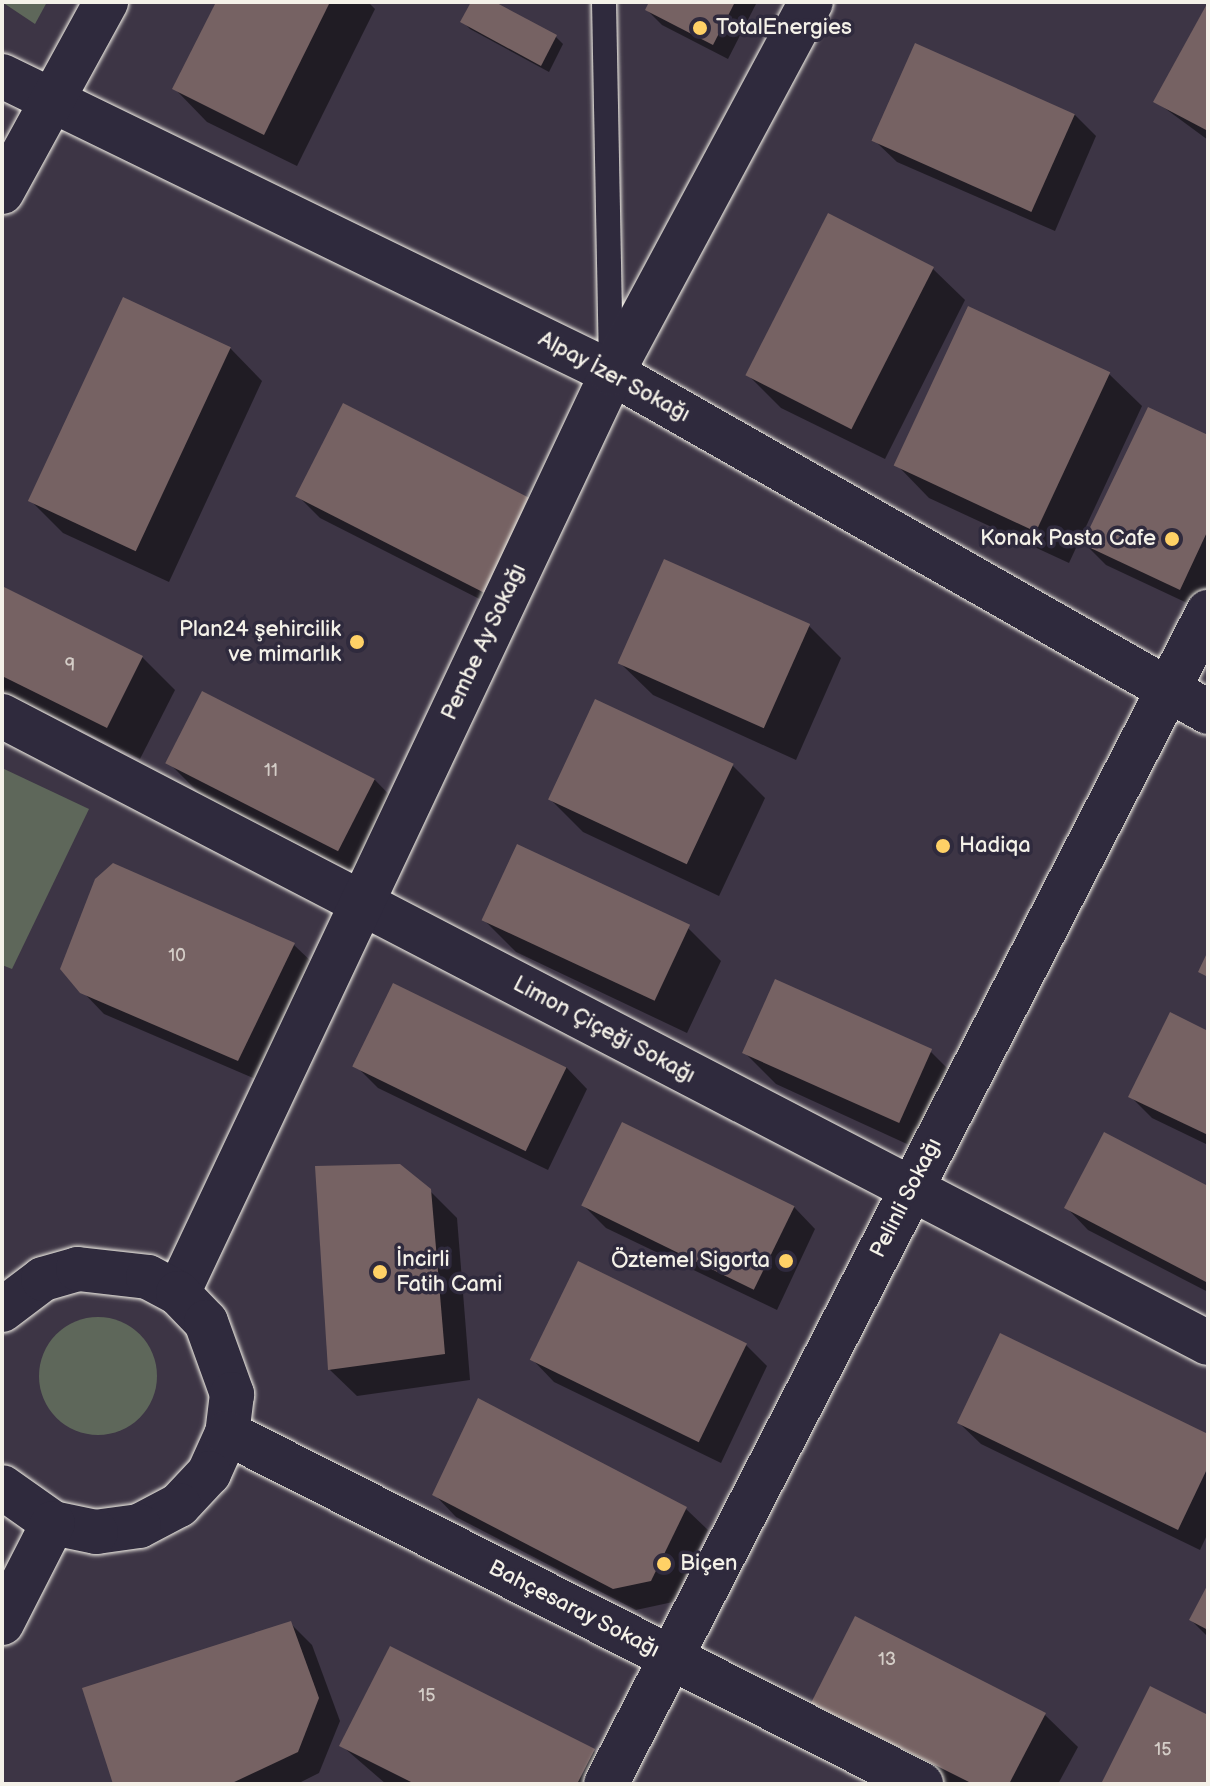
<!DOCTYPE html>
<meta charset="utf-8">
<style>
body{margin:0}
#map{position:relative;width:1210px;height:1786px;overflow:hidden;background:#3d3545;font-family:"Balsamiq Sans",sans-serif}
div>[style]{position:absolute}
.green>*{inset:0;background:#5e675a}
.round{border-radius:50%}
.shadow>*{inset:0;background:#0007}
.building>*{inset:0;background:#766263;transform-origin:0 0}
.roads{filter:drop-shadow(0 0 2px #f4f1e8) drop-shadow(0 0 2px #f4f1e8)}
.lane>*{height:24px;margin:-12px;padding:0 12px;transform-origin:12px;border-radius:12px;background:#2f2a3d}
.street>*{height:44px;margin:-22px;padding:0 22px;transform-origin:22px;border-radius:22px;background:#2f2a3d}
.dots>*{width:22px;height:22px;translate:-50% -50%;box-sizing:border-box;border:4px solid #2f2a3d;border-radius:50%}
span{translate:-50% -50%;white-space:nowrap;text-align:center;line-height:1.15;-webkit-text-stroke:7px #2f2a3d;paint-order:stroke}
.number-label{font-size:18px;color:#d4cdc7}
.number-label span{-webkit-text-stroke-width:0}
.poi-label{font-size:22px;color:#f4f1e8}
.left{translate:0 -50%;text-align:left}
.right{translate:-100% -50%;text-align:right}
.street-label{font-size:22px;color:#f4f1e8}
.frame{position:absolute;inset:0;border:4px solid #f4f1e8;pointer-events:none}
</style>
<div id="map">
<div class="green">
<div style="clip-path:polygon(2px 2px,47px 2px,35px 24px)"></div>
<div style="clip-path:polygon(2px 768px,89px 809px,12px 969px,2px 965px)"></div>
<div class="round" style="left:39px;top:1317px;width:118px;height:118px"></div>
</div>
<div class="shadow">
<div style="clip-path:polygon(218px 2px,368px 2px,375px 9px,297px 166px,207px 122px,175px 89px)"></div>
<div style="clip-path:polygon(473px 2px,490px 2px,556px 37px,563px 44px,549px 72px,470px 29px,463px 22px)"></div>
<div style="clip-path:polygon(651px 2px,757px 2px,728px 59px,662px 25px,647px 10px)"></div>
<div style="clip-path:polygon(1208px 3px,1208px 140px,1155px 101px)"></div>
<div style="clip-path:polygon(1074px 114px,1096px 136px,1055px 231px,897px 162px,875px 141px)"></div>
<div style="clip-path:polygon(932px 268px,965px 300px,885px 459px,781px 408px,749px 376px)"></div>
<div style="clip-path:polygon(230px 348px,262px 381px,169px 582px,63px 533px,30px 500px)"></div>
<div style="clip-path:polygon(1109px 374px,1142px 406px,1069px 563px,929px 498px,897px 465px)"></div>
<div style="clip-path:polygon(344px 406px,507px 613px,320px 518px,298px 496px)"></div>
<div style="clip-path:polygon(1208px 437px,1208px 597px,1202px 610px,1106px 565px,1085px 544px)"></div>
<div style="clip-path:polygon(2px 588px,142px 657px,175px 690px,140px 759px,2px 691px)"></div>
<div style="clip-path:polygon(809px 626px,841px 658px,796px 760px,653px 695px,620px 663px)"></div>
<div style="clip-path:polygon(169px 763px,374px 779px,406px 812px,371px 881px,202px 796px)"></div>
<div style="clip-path:polygon(732px 765px,765px 798px,719px 896px,583px 832px,551px 800px)"></div>
<div style="clip-path:polygon(483px 919px,688px 928px,721px 961px,687px 1033px,516px 952px)"></div>
<div style="clip-path:polygon(294px 945px,316px 966px,260px 1081px,104px 1014px,82px 991px)"></div>
<div style="clip-path:polygon(1208px 1033px,1208px 1145px,1152px 1118px,1130px 1096px)"></div>
<div style="clip-path:polygon(744px 1052px,931px 1052px,963px 1084px,931px 1155px,776px 1084px)"></div>
<div style="clip-path:polygon(356px 1066px,566px 1067px,587px 1089px,548px 1170px,378px 1088px)"></div>
<div style="clip-path:polygon(1208px 1188px,1208px 1292px,1088px 1230px,1067px 1208px)"></div>
<div style="clip-path:polygon(430px 1191px,457px 1218px,470px 1380px,357px 1396px,330px 1370px)"></div>
<div style="clip-path:polygon(584px 1206px,794px 1207px,815px 1229px,777px 1310px,606px 1228px)"></div>
<div style="clip-path:polygon(745px 1344px,767px 1366px,721px 1463px,554px 1382px,533px 1360px)"></div>
<div style="clip-path:polygon(959px 1423px,1208px 1437px,1208px 1533px,1200px 1550px,981px 1444px)"></div>
<div style="clip-path:polygon(435px 1495px,686px 1509px,708px 1530px,673px 1602px,636px 1610px,456px 1517px)"></div>
<div style="clip-path:polygon(1208px 1588px,1208px 1637px,1191px 1620px)"></div>
<div style="clip-path:polygon(856px 1618px,1045px 1715px,1078px 1747px,1058px 1784px,944px 1784px,846px 1735px,814px 1703px)"></div>
<div style="clip-path:polygon(290px 1623px,312px 1645px,340px 1721px,319px 1773px,297px 1784px,115px 1784px)"></div>
<div style="clip-path:polygon(342px 1746px,594px 1751px,626px 1783px,386px 1784px)"></div>
</div>
<div class="building">
<div style="clip-path:polygon(216px 2px,330px 2px,264px 135px,172px 89px)"></div>
<div style="clip-path:polygon(471px 2px,495px 2px,557px 35px,541px 66px,460px 22px)"></div>
<div style="clip-path:polygon(649px 2px,735px 2px,713px 45px,645px 10px)"></div>
<div style="clip-path:polygon(1208px 2px,1208px 131px,1153px 102px)"></div>
<div style="left:915px;top:43px;width:175px;height:107px;rotate:24deg"></div>
<div style="left:828px;top:213px;width:119px;height:182px;rotate:27deg"></div>
<div style="left:123px;top:297px;width:119px;height:225px;rotate:25deg"></div>
<div style="left:968px;top:306px;width:157px;height:176px;rotate:25deg"></div>
<div style="left:343px;top:403px;width:213px;height:105px;rotate:27deg"></div>
<div style="clip-path:polygon(1148px 407px,1208px 435px,1208px 530px,1180px 590px,1082px 544px)"></div>
<div style="left:664px;top:559px;width:160px;height:114px;rotate:24deg"></div>
<div style="clip-path:polygon(2px 586px,143px 656px,107px 728px,2px 676px)"></div>
<div style="left:202px;top:691px;width:194px;height:81px;rotate:27deg"></div>
<div style="left:595px;top:699px;width:153px;height:111px;rotate:25deg"></div>
<div style="left:517px;top:844px;width:191px;height:84px;rotate:25deg"></div>
<div style="clip-path:polygon(113px 863px,295px 943px,238px 1061px,80px 993px,60px 969px,95px 879px)"></div>
<div style="clip-path:polygon(1208px 951px,1208px 977px,1198px 972px)"></div>
<div style="left:775px;top:979px;width:172px;height:81px;rotate:24deg"></div>
<div style="left:393px;top:983px;width:193px;height:93px;rotate:26deg"></div>
<div style="clip-path:polygon(1170px 1012px,1208px 1031px,1208px 1135px,1128px 1097px)"></div>
<div style="left:622px;top:1122px;width:192px;height:93px;rotate:26deg"></div>
<div style="clip-path:polygon(1104px 1132px,1208px 1186px,1208px 1283px,1064px 1208px)"></div>
<div style="clip-path:polygon(400px 1164px,431px 1189px,445px 1354px,328px 1370px,315px 1166px)"></div>
<div style="left:578px;top:1261px;width:188px;height:110px;rotate:26deg"></div>
<div style="clip-path:polygon(1000px 1333px,1208px 1434px,1208px 1467px,1178px 1530px,957px 1423px)"></div>
<div style="clip-path:polygon(478px 1398px,687px 1507px,651px 1581px,613px 1589px,432px 1495px)"></div>
<div style="clip-path:polygon(1208px 1584px,1208px 1630px,1189px 1620px)"></div>
<div style="clip-path:polygon(855px 1616px,1046px 1713px,1009px 1784px,973px 1784px,811px 1703px)"></div>
<div style="clip-path:polygon(291px 1621px,319px 1698px,298px 1752px,230px 1784px,113px 1784px,82px 1688px)"></div>
<div style="clip-path:polygon(390px 1646px,595px 1749px,577px 1784px,415px 1784px,339px 1746px)"></div>
<div style="clip-path:polygon(1150px 1686px,1208px 1715px,1208px 1784px,1101px 1784px)"></div>
</div>
<div class="roads">
<div class="lane">
<div style="left:604px;top:2px;width:369px;rotate:88.9deg"></div>
</div>
<div class="street">
<div style="left:2px;top:76px;width:678px;rotate:25.96deg"></div>
<div style="left:612px;top:373px;width:686px;rotate:29.63deg"></div>
<div style="left:2px;top:192px;width:217px;rotate:-61.3deg"></div>
<div style="left:2px;top:716px;width:1359px;rotate:27.47deg"></div>
<div style="left:178px;top:1293px;width:1017px;rotate:-64.74deg"></div>
<div style="left:612px;top:373px;width:421px;rotate:-61.8deg"></div>
<div style="left:2px;top:1310px;width:51px;rotate:-37.1deg"></div>
<div style="left:43px;top:1279px;width:36px;rotate:-16deg"></div>
<div style="left:78px;top:1269px;width:70px;rotate:6.5deg"></div>
<div style="left:148px;top:1277px;width:34px;rotate:28deg"></div>
<div style="left:178px;top:1293px;width:40px;rotate:46deg"></div>
<div style="left:206px;top:1322px;width:77px;rotate:70.1deg"></div>
<div style="left:232px;top:1394px;width:39px;rotate:97deg"></div>
<div style="left:227px;top:1433px;width:44px;rotate:114.2deg"></div>
<div style="left:209px;top:1473px;width:44px;rotate:133.2deg"></div>
<div style="left:179px;top:1505px;width:45px;rotate:152.3deg"></div>
<div style="left:139px;top:1526px;width:43px;rotate:172.1deg"></div>
<div style="left:96px;top:1532px;width:44px;rotate:-168.2deg"></div>
<div style="left:53px;top:1523px;width:62px;rotate:-144.8deg"></div>
<div style="left:227px;top:1433px;width:778px;rotate:26.83deg"></div>
<div style="left:2px;top:1623px;width:112px;rotate:-63deg"></div>
<div style="left:606px;top:1784px;width:1318px;rotate:-62.81deg"></div>
</div>
</div>
<div class="dots">
<div style="left:700px;top:28px;background:#ffd166"></div>
<div style="left:1172px;top:539px;background:#ffd166"></div>
<div style="left:357px;top:642px;background:#ffd166"></div>
<div style="left:943px;top:846px;background:#ffd166"></div>
<div style="left:786px;top:1261px;background:#ffd166"></div>
<div style="left:380px;top:1272px;background:#ffd166"></div>
<div style="left:664px;top:1564px;background:#ffd166"></div>
</div>
<div class="number-label">
<span style="left:70px;top:666px">9</span>
<span style="left:271px;top:771px">11</span>
<span style="left:177px;top:956px">10</span>
<span style="left:887px;top:1660px">13</span>
<span style="left:427px;top:1696px">15</span>
<span style="left:1163px;top:1750px">15</span>
</div>
<div class="poi-label">
<span class="left" style="left:716px;top:28px">TotalEnergies</span>
<span class="right" style="left:1156px;top:539px">Konak Pasta Cafe</span>
<span class="right" style="left:341px;top:642px">Plan24 şehircilik<br>ve mimarlık</span>
<span class="left" style="left:959px;top:846px">Hadiqa</span>
<span class="left" style="left:396px;top:1272px">İncirli<br>Fatih Cami</span>
<span class="right" style="left:770px;top:1261px">Öztemel Sigorta</span>
<span class="left" style="left:680px;top:1564px">Biçen</span>
</div>
<div class="street-label">
<span style="left:614px;top:377px;rotate:28deg">Alpay İzer Sokağı</span>
<span style="left:484px;top:642px;rotate:-65deg">Pembe Ay Sokağı</span>
<span style="left:604px;top:1030px;rotate:28deg">Limon Çiçeği Sokağı</span>
<span style="left:906px;top:1198px;rotate:-63deg">Pelinli Sokağı</span>
<span style="left:574px;top:1609px;rotate:27deg">Bahçesaray Sokağı</span>
</div>
<div class="frame"></div>
</div>
